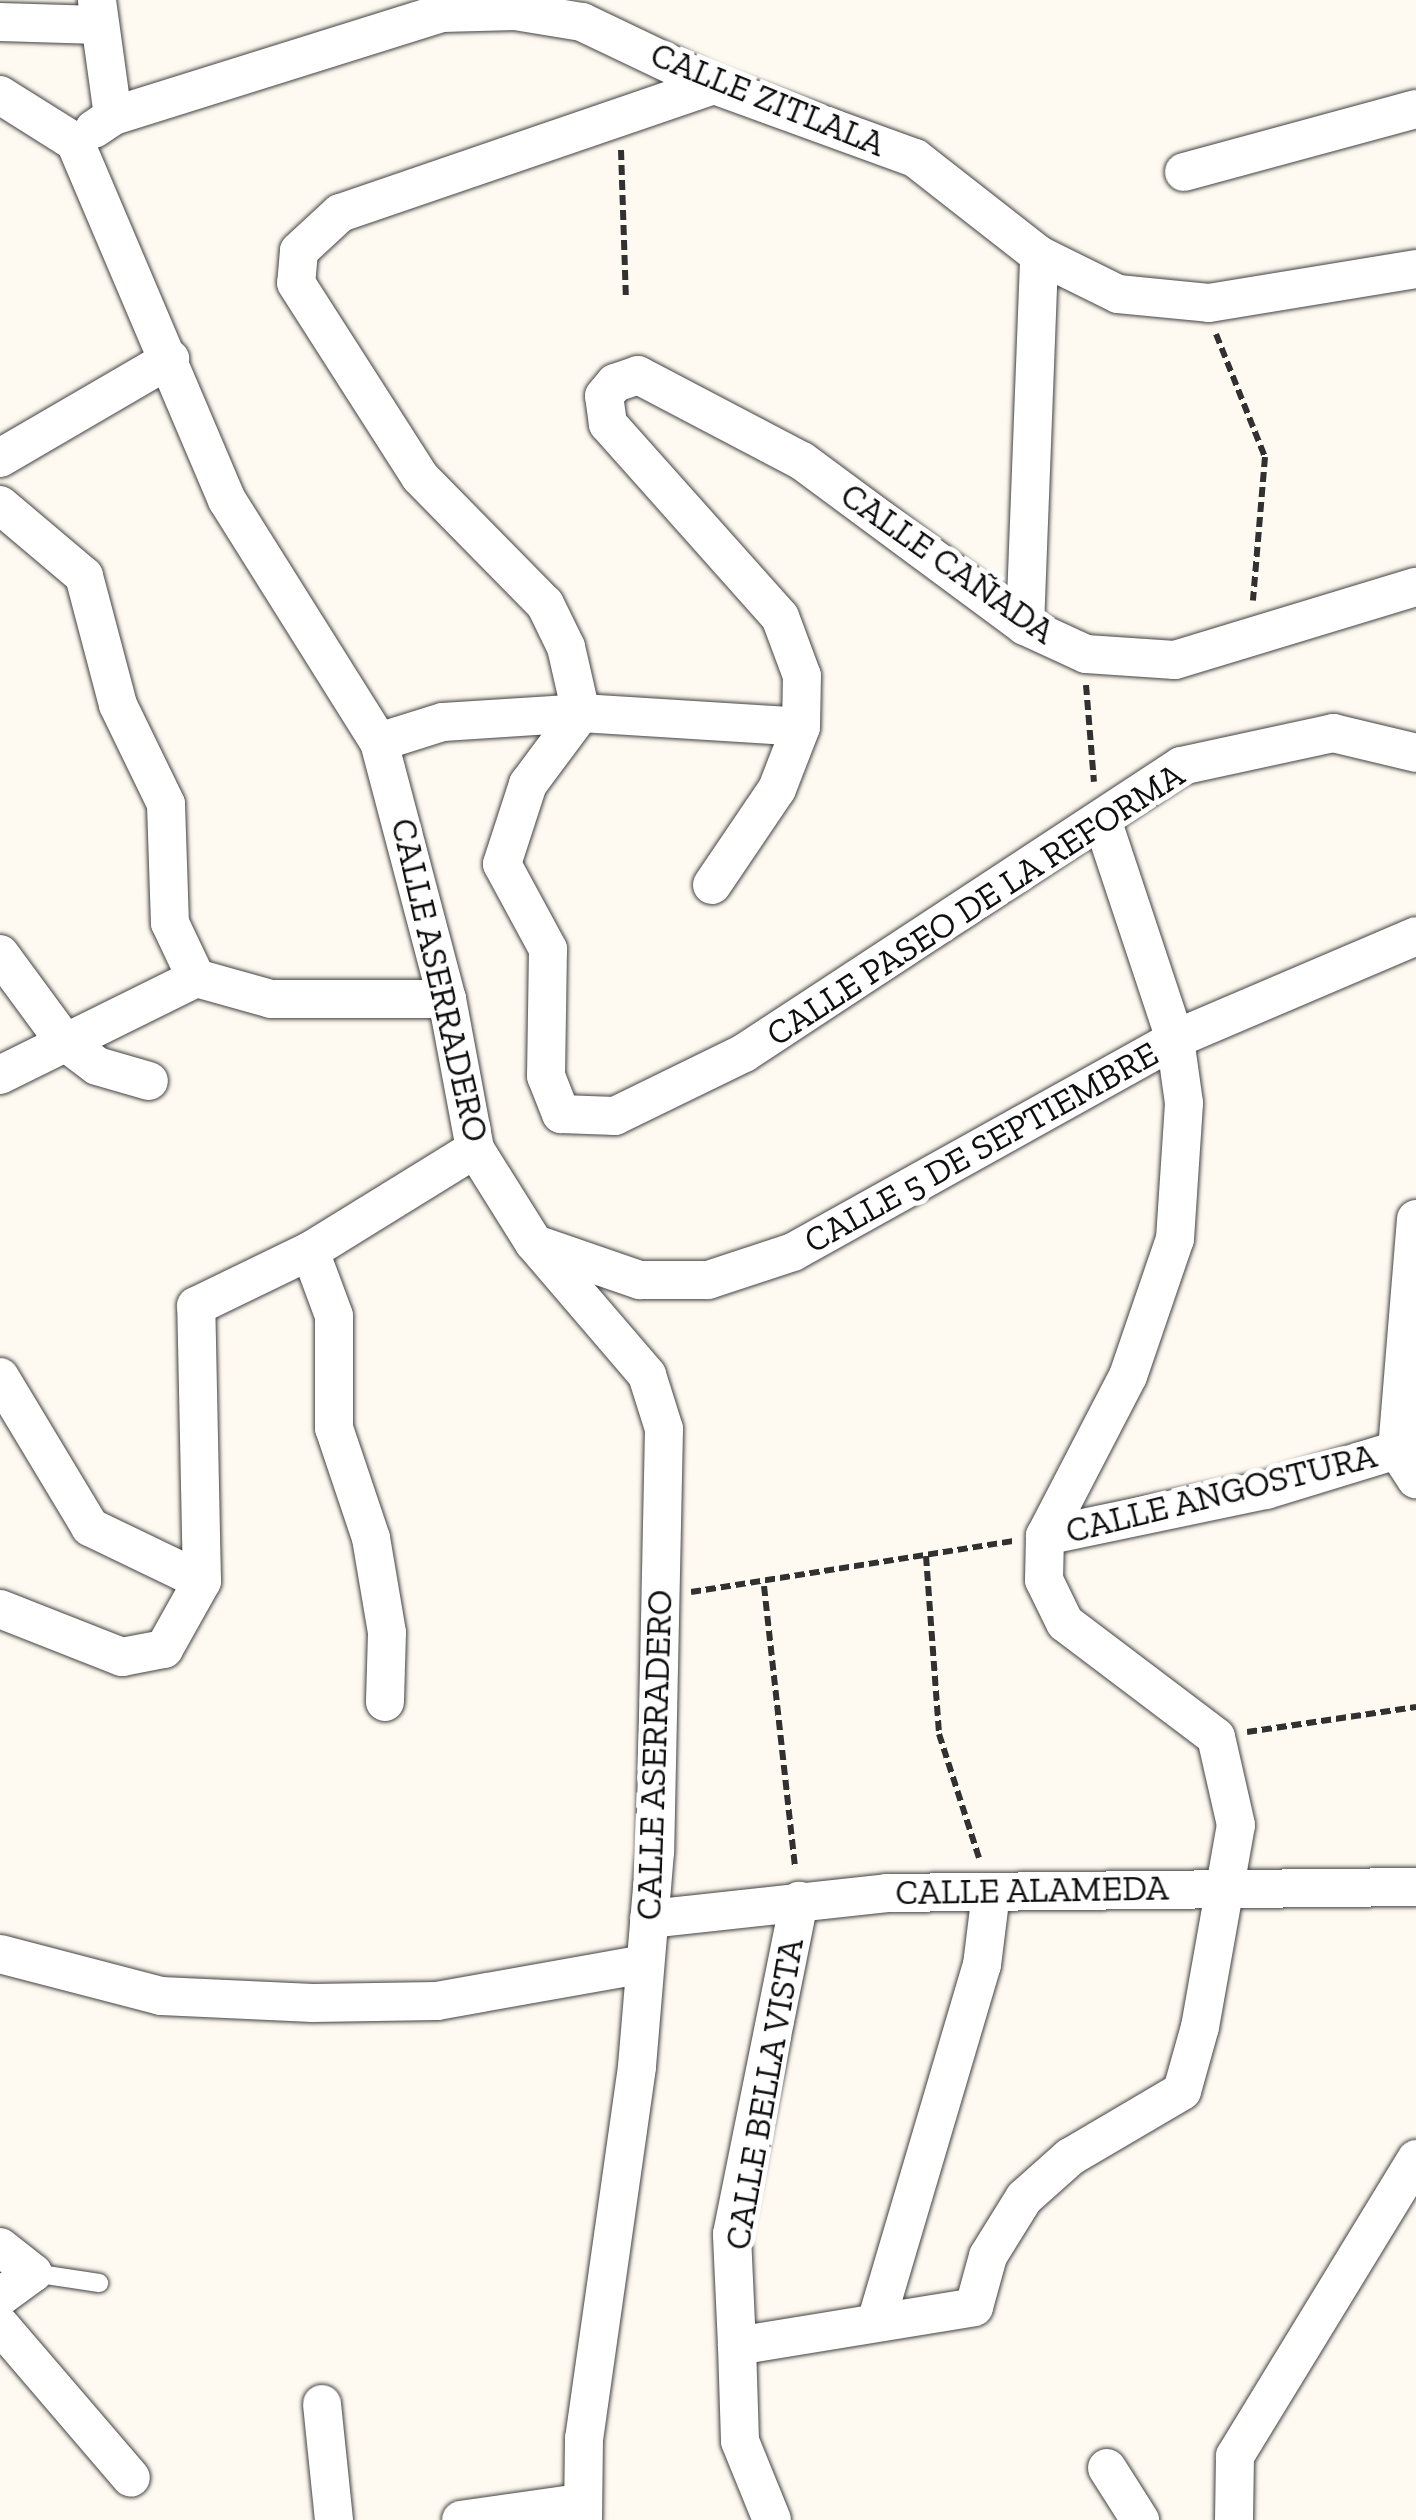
<!DOCTYPE html>
<meta charset="utf-8">
<style>
body{margin:0}
#map{position:relative;width:1416px;height:2520px;overflow:hidden;background:#fffaf1;font-family:"Zilla Slab",serif}
div>[style]{position:absolute}
.path>*{height:6px;margin-top:-3px;transform-origin:0;background:repeating-linear-gradient(90deg,#313131 0 10px,transparent 0 15px)}
.roads{filter:drop-shadow(0 0 2px #424242) drop-shadow(0 0 2px #424242)}
.service>*{height:18px;margin:-9px;padding:0 9px;transform-origin:9px;border-radius:9px;background:#fff}
.minor>*{height:38px;margin:-19px;padding:0 19px;transform-origin:19px;border-radius:19px;background:#fff}
span{translate:-50% -50%;white-space:nowrap;text-align:center;line-height:1.15;-webkit-text-stroke:10px #fff;paint-order:stroke}
.street-label{font-size:35px;color:#0f0f0f}
</style>
<div id="map">
<div class="path">
<div style="left:621px;top:150px;width:150px;rotate:88.1deg"></div>
<div style="left:1216px;top:334px;width:132px;rotate:68.3deg"></div>
<div style="left:1265px;top:457px;width:144px;rotate:94.8deg"></div>
<div style="left:1086px;top:685px;width:97px;rotate:85.3deg"></div>
<div style="left:926px;top:1556px;width:178px;rotate:85.8deg"></div>
<div style="left:939px;top:1734px;width:130px;rotate:72.1deg"></div>
<div style="left:764px;top:1586px;width:284px;rotate:83.7deg"></div>
<div style="left:691px;top:1592px;width:327px;rotate:-9deg"></div>
<div style="left:1247px;top:1732px;width:171px;rotate:-8.4deg"></div>
</div>
<div class="roads">
<div class="service">
<div style="left:33px;top:2273px;width:67px;rotate:8.6deg"></div>
</div>
<div class="minor">
<div style="left:0;top:22px;width:99px;rotate:1.7deg"></div>
<div style="left:714px;top:85px;width:395px;rotate:161.1deg"></div>
<div style="left:340px;top:213px;width:56px;rotate:137.2deg"></div>
<div style="left:299px;top:251px;width:32px;rotate:95deg"></div>
<div style="left:296px;top:283px;width:230px;rotate:57.4deg"></div>
<div style="left:420px;top:477px;width:178px;rotate:45.5deg"></div>
<div style="left:545px;top:604px;width:48px;rotate:64deg"></div>
<div style="left:566px;top:647px;width:68px;rotate:77.2deg"></div>
<div style="left:581px;top:713px;width:89px;rotate:126.7deg"></div>
<div style="left:528px;top:784px;width:84px;rotate:108deg"></div>
<div style="left:502px;top:864px;width:97px;rotate:61.6deg"></div>
<div style="left:548px;top:949px;width:127px;rotate:90.9deg"></div>
<div style="left:546px;top:1076px;width:41px;rotate:68.5deg"></div>
<div style="left:561px;top:1114px;width:54px;rotate:2.1deg"></div>
<div style="left:615px;top:1116px;width:144px;rotate:-26deg"></div>
<div style="left:744px;top:1053px;width:523px;rotate:-33.29deg"></div>
<div style="left:1181px;top:766px;width:156px;rotate:-12.2deg"></div>
<div style="left:1333px;top:733px;width:85px;rotate:13.5deg"></div>
<div style="left:0;top:95px;width:89px;rotate:32.1deg"></div>
<div style="left:75px;top:142px;width:389px;rotate:67deg"></div>
<div style="left:227px;top:500px;width:286px;rotate:57.9deg"></div>
<div style="left:379px;top:742px;width:266px;rotate:75.2deg"></div>
<div style="left:447px;top:999px;width:153px;rotate:79.4deg"></div>
<div style="left:475px;top:1149px;width:111px;rotate:57.9deg"></div>
<div style="left:534px;top:1243px;width:174px;rotate:49.4deg"></div>
<div style="left:647px;top:1375px;width:57px;rotate:72.5deg"></div>
<div style="left:664px;top:1429px;width:423px;rotate:91.2deg"></div>
<div style="left:655px;top:1852px;width:216px;rotate:94.8deg"></div>
<div style="left:637px;top:2067px;width:375px;rotate:98.1deg"></div>
<div style="left:584px;top:2438px;width:82px;rotate:90.7deg"></div>
<div style="left:113px;top:116px;width:345px;rotate:-17.4deg"></div>
<div style="left:442px;top:13px;width:73px;rotate:-1.6deg"></div>
<div style="left:515px;top:11px;width:68px;rotate:9.3deg"></div>
<div style="left:582px;top:22px;width:146px;rotate:25.5deg"></div>
<div style="left:714px;top:85px;width:214px;rotate:20deg"></div>
<div style="left:915px;top:158px;width:157px;rotate:38deg"></div>
<div style="left:1039px;top:255px;width:88px;rotate:26.3deg"></div>
<div style="left:1118px;top:294px;width:91px;rotate:5.6deg"></div>
<div style="left:1209px;top:303px;width:210px;rotate:-9.3deg"></div>
<div style="left:94px;top:129px;width:23px;rotate:-34deg"></div>
<div style="left:113px;top:116px;width:117px;rotate:-97.9deg"></div>
<div style="left:1184px;top:172px;width:240px;rotate:-15.2deg"></div>
<div style="left:0;top:458px;width:197px;rotate:-30.2deg"></div>
<div style="left:0;top:505px;width:110px;rotate:40.2deg"></div>
<div style="left:84px;top:576px;width:133px;rotate:75.2deg"></div>
<div style="left:118px;top:705px;width:110px;rotate:64.1deg"></div>
<div style="left:166px;top:804px;width:119px;rotate:88.1deg"></div>
<div style="left:170px;top:923px;width:61px;rotate:64.7deg"></div>
<div style="left:196px;top:978px;width:78px;rotate:15.6deg"></div>
<div style="left:271px;top:999px;width:176px"></div>
<div style="left:1025px;top:626px;width:371px;rotate:-87.8deg"></div>
<div style="left:379px;top:742px;width:67px;rotate:-17.4deg"></div>
<div style="left:443px;top:722px;width:138px;rotate:-3.7deg"></div>
<div style="left:581px;top:713px;width:220px;rotate:3.6deg"></div>
<div style="left:712px;top:885px;width:116px;rotate:-55.9deg"></div>
<div style="left:777px;top:789px;width:66px;rotate:-68.8deg"></div>
<div style="left:801px;top:727px;width:51px;rotate:-88.9deg"></div>
<div style="left:802px;top:676px;width:63px;rotate:-110.4deg"></div>
<div style="left:780px;top:617px;width:259px;rotate:-131.7deg"></div>
<div style="left:608px;top:424px;width:28px;rotate:-98deg"></div>
<div style="left:604px;top:396px;width:17px;rotate:-50deg"></div>
<div style="left:615px;top:383px;width:24px;rotate:-19deg"></div>
<div style="left:638px;top:375px;width:185px;rotate:27.7deg"></div>
<div style="left:802px;top:461px;width:277px;rotate:36.5deg"></div>
<div style="left:1025px;top:626px;width:67px;rotate:24.7deg"></div>
<div style="left:1086px;top:654px;width:89px;rotate:3.9deg"></div>
<div style="left:1175px;top:660px;width:252px;rotate:-16.9deg"></div>
<div style="left:0;top:954px;width:108px;rotate:53.7deg"></div>
<div style="left:64px;top:1041px;width:41px;rotate:37.1deg"></div>
<div style="left:97px;top:1066px;width:54px;rotate:16.1deg"></div>
<div style="left:0;top:1075px;width:219px;rotate:-26.3deg"></div>
<div style="left:1416px;top:1219px;width:232px;rotate:94.7deg"></div>
<div style="left:1397px;top:1450px;width:35px;rotate:57deg"></div>
<div style="left:541px;top:1246px;width:105px;rotate:19deg"></div>
<div style="left:640px;top:1280px;width:68px"></div>
<div style="left:708px;top:1280px;width:89px;rotate:-18.2deg"></div>
<div style="left:793px;top:1252px;width:437px;rotate:-29.1deg"></div>
<div style="left:1175px;top:1039px;width:262px;rotate:-23.1deg"></div>
<div style="left:310px;top:1251px;width:69px;rotate:69.7deg"></div>
<div style="left:334px;top:1316px;width:112px;rotate:90deg"></div>
<div style="left:334px;top:1428px;width:116px;rotate:71.4deg"></div>
<div style="left:371px;top:1538px;width:96px;rotate:80.4deg"></div>
<div style="left:387px;top:1633px;width:69px;rotate:91.7deg"></div>
<div style="left:0;top:1377px;width:175px;rotate:59deg"></div>
<div style="left:90px;top:1527px;width:124px;rotate:25.7deg"></div>
<div style="left:1045px;top:1536px;width:226px;rotate:-11.8deg"></div>
<div style="left:1266px;top:1490px;width:137px;rotate:-17deg"></div>
<div style="left:0;top:1609px;width:131px;rotate:21.5deg"></div>
<div style="left:122px;top:1657px;width:43px;rotate:-10.8deg"></div>
<div style="left:164px;top:1649px;width:78px;rotate:-60.8deg"></div>
<div style="left:202px;top:1581px;width:275px;rotate:-91.2deg"></div>
<div style="left:196px;top:1306px;width:127px;rotate:-25.8deg"></div>
<div style="left:310px;top:1251px;width:194px;rotate:-31.7deg"></div>
<div style="left:649px;top:1919px;width:239px;rotate:-6.2deg"></div>
<div style="left:887px;top:1893px;width:529px;rotate:-0.65deg"></div>
<div style="left:0;top:1954px;width:166px;rotate:14.6deg"></div>
<div style="left:161px;top:1996px;width:152px;rotate:2.6deg"></div>
<div style="left:313px;top:2003px;width:124px;rotate:-0.9deg"></div>
<div style="left:437px;top:2001px;width:211px;rotate:-10.1deg"></div>
<div style="left:0;top:2247px;width:42px;rotate:38.2deg"></div>
<div style="left:33px;top:2273px;width:41px;rotate:144deg"></div>
<div style="left:877px;top:2319px;width:369px;rotate:-73.5deg"></div>
<div style="left:982px;top:1965px;width:73px;rotate:-82.9deg"></div>
<div style="left:0;top:2325px;width:201px;rotate:49.4deg"></div>
<div style="left:737px;top:2346px;width:112px;rotate:-92.6deg"></div>
<div style="left:732px;top:2234px;width:340px;rotate:-78.6deg"></div>
<div style="left:322px;top:2404px;width:117px;rotate:84.1deg"></div>
<div style="left:1107px;top:2468px;width:62px;rotate:57.6deg"></div>
<div style="left:461px;top:2520px;width:120px;rotate:-8.1deg"></div>
<div style="left:772px;top:2520px;width:85px;rotate:-112.1deg"></div>
<div style="left:740px;top:2441px;width:95px;rotate:-91.8deg"></div>
<div style="left:737px;top:2346px;width:240px;rotate:-9.3deg"></div>
<div style="left:974px;top:2307px;width:53px;rotate:-74.6deg"></div>
<div style="left:988px;top:2256px;width:68px;rotate:-58.2deg"></div>
<div style="left:1024px;top:2198px;width:62px;rotate:-41.7deg"></div>
<div style="left:1070px;top:2157px;width:130px;rotate:-30.5deg"></div>
<div style="left:1182px;top:2091px;width:66px;rotate:-74.3deg"></div>
<div style="left:1200px;top:2027px;width:205px;rotate:-79.9deg"></div>
<div style="left:1236px;top:1825px;width:90px;rotate:-102.8deg"></div>
<div style="left:1216px;top:1737px;width:189px;rotate:-142.9deg"></div>
<div style="left:1065px;top:1623px;width:48px;rotate:-116deg"></div>
<div style="left:1044px;top:1580px;width:44px;rotate:-88.7deg"></div>
<div style="left:1045px;top:1536px;width:180px;rotate:-62.6deg"></div>
<div style="left:1128px;top:1376px;width:145px;rotate:-71.1deg"></div>
<div style="left:1175px;top:1239px;width:136px;rotate:-86.2deg"></div>
<div style="left:1184px;top:1103px;width:65px;rotate:-98deg"></div>
<div style="left:1175px;top:1039px;width:231px;rotate:-108.4deg"></div>
<div style="left:1234px;top:2520px;width:64px;rotate:-89.1deg"></div>
<div style="left:1235px;top:2456px;width:348px;rotate:-58.6deg"></div>
</div>
</div>
<div class="street-label">
<span style="left:768px;top:99px;rotate:22deg">CALLE ZITLALA</span>
<span style="left:948px;top:563px;rotate:35deg">CALLE CAÑADA</span>
<span style="left:975px;top:904px;rotate:-33deg">CALLE PASEO DE LA REFORMA</span>
<span style="left:440px;top:980px;rotate:77deg">CALLE ASERRADERO</span>
<span style="left:981px;top:1147px;rotate:-29deg">CALLE 5 DE SEPTIEMBRE</span>
<span style="left:1221px;top:1493px;rotate:-14deg">CALLE ANGOSTURA</span>
<span style="left:654px;top:1755px;rotate:-88deg">CALLE ASERRADERO</span>
<span style="left:1032px;top:1890px;rotate:-1deg">CALLE ALAMEDA</span>
<span style="left:764px;top:2094px;rotate:-80deg">CALLE BELLA VISTA</span>
</div>
</div>
